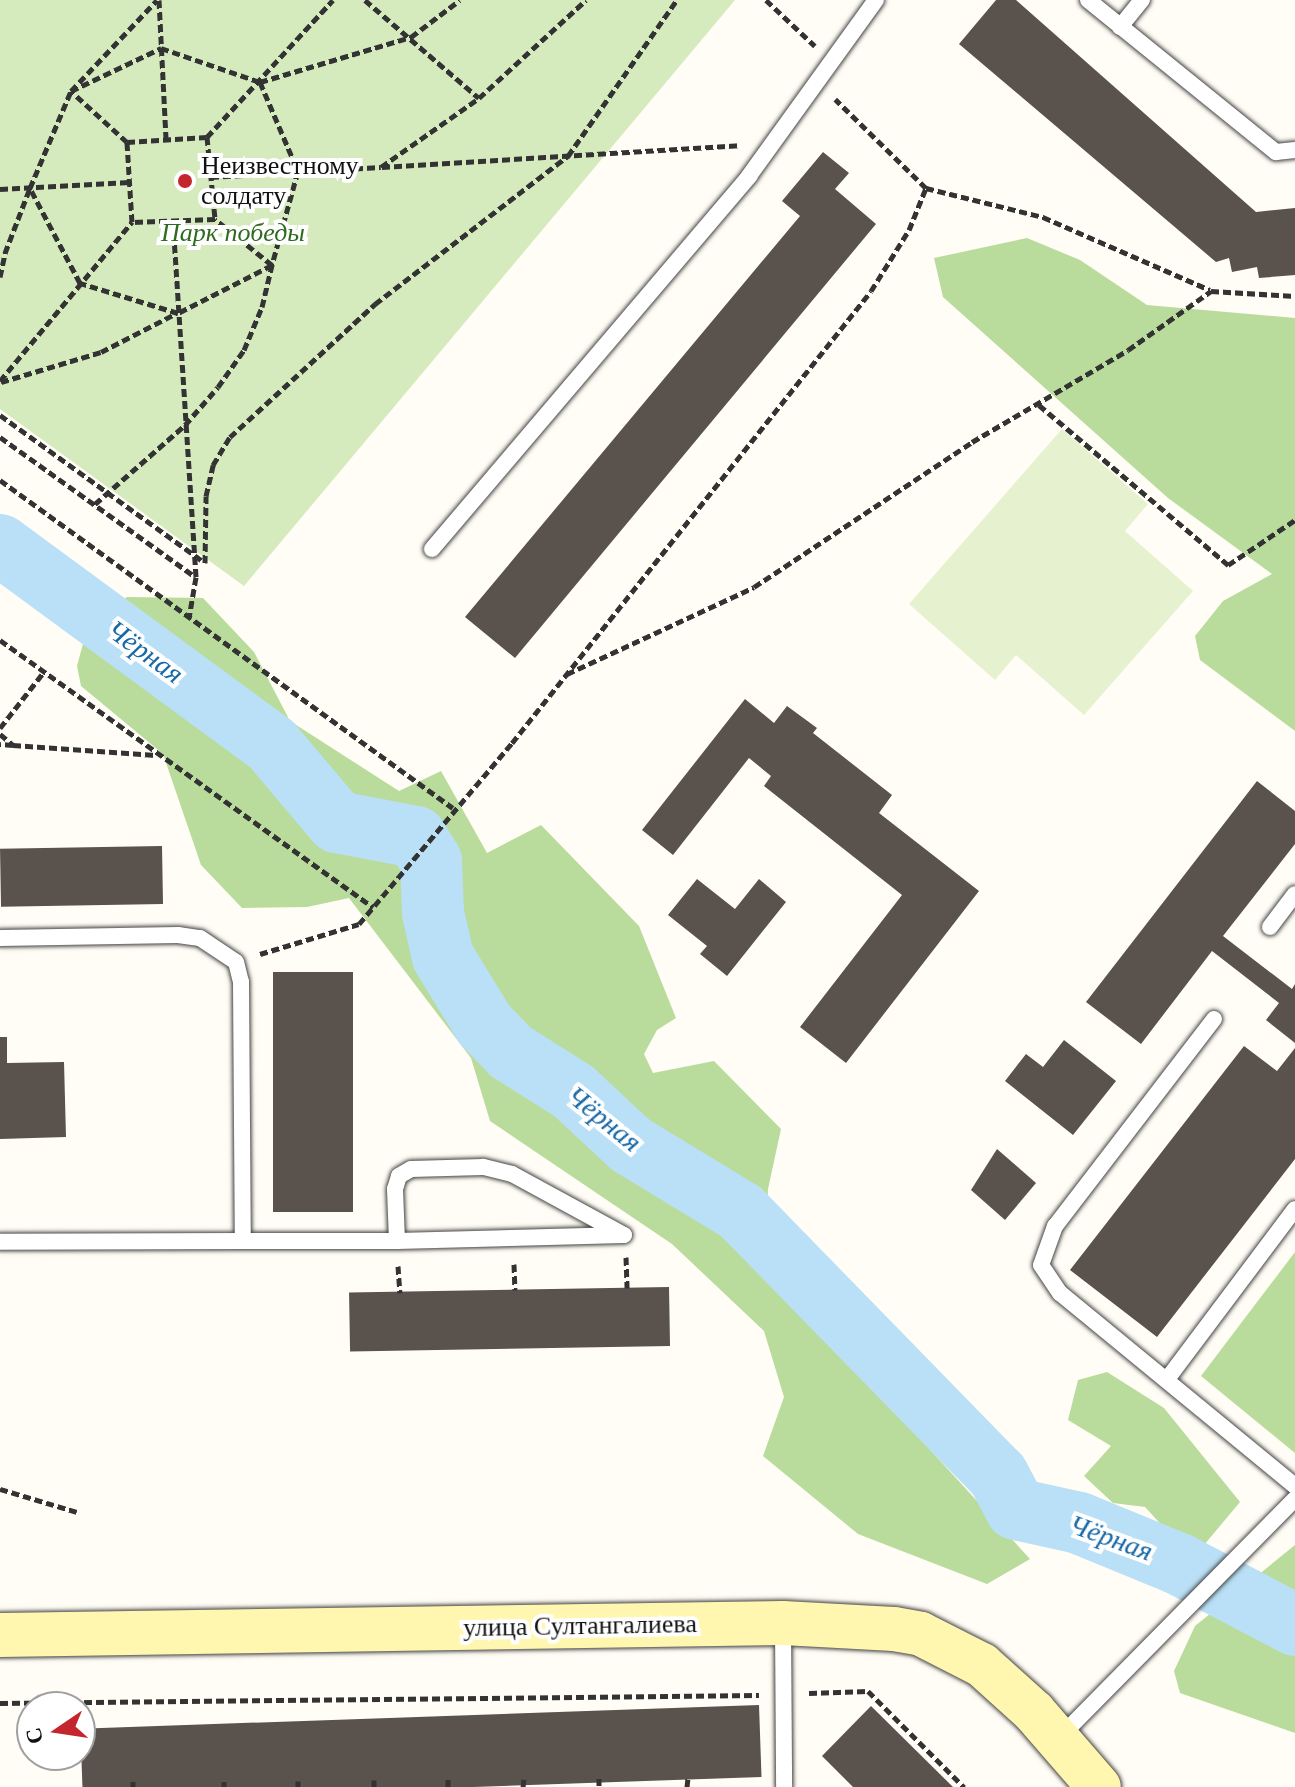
<!DOCTYPE html>
<meta charset="utf-8">
<style>
body{margin:0}
#map{position:relative;width:1295px;height:1787px;overflow:hidden;background:#fffdf5;font-family:"Times New Roman",serif}
div>[style]{position:absolute}
.green>*{inset:0;background:#d5ebbd}
.forest>*{inset:0;background:#b9dc9c}
.pitch>*{inset:0;background:#e6f2cf}
.river>*{height:62px;margin:-31px;padding:0 31px;transform-origin:31px;border-radius:31px;background:#b9e0f7}
.building>*{inset:0;background:#5a524d;transform-origin:0 0}
.path>*{height:5px;margin-top:-2.5px;transform-origin:0;background:repeating-linear-gradient(90deg,#333 0 8px,transparent 0 12px)}
.roads{filter:drop-shadow(0 0 2px #444) drop-shadow(0 0 2px #444)}
.lane>*{height:16px;margin:-8px;padding:0 8px;transform-origin:8px;border-radius:8px;background:#fff}
.secondary>*{height:44px;margin:-22px;padding:0 22px;transform-origin:22px;border-radius:22px;background:#fff6b0}
.dots>*{width:22px;height:22px;translate:-50% -50%;box-sizing:border-box;border:4px solid #fff;border-radius:50%}
span{translate:-50% -50%;white-space:nowrap;text-align:center;line-height:1.15;-webkit-text-stroke:8px #fff;paint-order:stroke}
.poi-label{font-size:26px;color:#111}
.left{translate:0 -50%;text-align:left}
.park-label{font-size:26px;color:#2f6b1f;font-style:italic}
.street-label{font-size:26px;color:#111}
.water-label{font-size:28px;color:#1768a6;font-style:italic}
.north{position:absolute;left:16px;top:1691px;width:80px;height:80px;box-sizing:border-box;background:#fff;border:2px solid #a0a0a0;border-radius:50%;rotate:257deg;font-size:22px;font-weight:700;line-height:32px;text-align:center;color:#111}
.north::after{content:'';display:block;margin:auto;width:28px;height:36px;background:#c4262e;clip-path:polygon(50% 0,100% 100%,50% 72%,0 100%)}
</style>
<div id="map">
<div class="green">
<div style="clip-path:polygon(0 0,735px 0,244px 586px,0 409px)"></div>
</div>
<div class="forest">
<div style="clip-path:polygon(1027px 238px,1080px 260px,1147px 305px,1295px 318px,1295px 731px,1200px 660px,1195px 636px,1223px 601px,1272px 574px,1168px 498px,943px 297px,934px 258px)"></div>
<div style="clip-path:polygon(127px 597px,203px 598px,254px 652px,290px 721px,399px 791px,441px 771px,487px 853px,541px 825px,639px 926px,676px 1018px,657px 1030px,644px 1054px,653px 1073px,714px 1061px,781px 1129px,768px 1189px,765px 1269px,1030px 1559px,987px 1584px,858px 1534px,763px 1456px,784px 1397px,764px 1331px,672px 1244px,490px 1121px,471px 1058px,349px 898px,307px 907px,242px 908px,201px 865px,163px 754px,81px 686px,77px 666px,88px 625px)"></div>
<div style="clip-path:polygon(1295px 1252px,1295px 1453px,1201px 1376px)"></div>
<div style="clip-path:polygon(1107px 1372px,1164px 1408px,1240px 1502px,1204px 1545px,1167px 1531px,1145px 1507px,1113px 1503px,1084px 1476px,1111px 1446px,1068px 1420px,1078px 1380px)"></div>
<div style="clip-path:polygon(1295px 1545px,1295px 1733px,1180px 1693px,1174px 1671px,1195px 1626px)"></div>
</div>
<div class="pitch">
<div style="clip-path:polygon(1062px 429px,1148px 504px,1125px 531px,1193px 591px,1084px 715px,1016px 655px,995px 680px,909px 604px)"></div>
</div>
<div class="river">
<div style="left:0;top:545px;width:338px;rotate:36.3deg"></div>
<div style="left:272px;top:745px;width:101px;rotate:49.8deg"></div>
<div style="left:337px;top:822px;width:80px;rotate:10.8deg"></div>
<div style="left:416px;top:837px;width:28px;rotate:58deg"></div>
<div style="left:431px;top:861px;width:52px;rotate:87.8deg"></div>
<div style="left:433px;top:913px;width:45px;rotate:77.2deg"></div>
<div style="left:443px;top:957px;width:79px;rotate:58.5deg"></div>
<div style="left:484px;top:1024px;width:39px;rotate:46deg"></div>
<div style="left:511px;top:1052px;width:73px;rotate:32.2deg"></div>
<div style="left:573px;top:1091px;width:79px;rotate:43deg"></div>
<div style="left:631px;top:1145px;width:129px;rotate:31.3deg"></div>
<div style="left:741px;top:1212px;width:368px;rotate:45.7deg"></div>
<div style="left:998px;top:1475px;width:38px;rotate:62deg"></div>
<div style="left:1016px;top:1509px;width:65px;rotate:12.5deg"></div>
<div style="left:1079px;top:1523px;width:108px;rotate:22.3deg"></div>
<div style="left:1179px;top:1564px;width:131px;rotate:27.7deg"></div>
</div>
<div class="building">
<div style="clip-path:polygon(996px 0,1016px 0,1256px 212px,1295px 208px,1295px 275px,1259px 278px,1257px 267px,1232px 272px,1229px 258px,1216px 262px,959px 44px)"></div>
<div style="clip-path:polygon(823px 152px,849px 173px,835px 189px,876px 224px,515px 658px,465px 617px,800px 216px,782px 201px)"></div>
<div style="clip-path:polygon(745px 699px,774px 723px,787px 706px,817px 728px,813px 733px,892px 795px,879px 813px,979px 891px,846px 1063px,800px 1027px,902px 895px,764px 786px,771px 776px,749px 758px,673px 855px,642px 830px)"></div>
<div style="clip-path:polygon(1257px 781px,1295px 811px,1295px 844px,1223px 936px,1292px 989px,1295px 984px,1295px 1043px,1266px 1020px,1279px 1003px,1212px 951px,1141px 1044px,1086px 1002px)"></div>
<div style="left:162px;top:846px;width:58px;height:162px;rotate:89deg"></div>
<div style="clip-path:polygon(697px 879px,735px 909px,759px 879px,786px 902px,727px 976px,700px 954px,707px 946px,668px 915px)"></div>
<div style="left:273px;top:972px;width:80px;height:240px"></div>
<div style="clip-path:polygon(0 1037px,7px 1037px,7px 1063px,64px 1062px,66px 1137px,0 1139px)"></div>
<div style="clip-path:polygon(1064px 1040px,1116px 1081px,1073px 1135px,1005px 1081px,1026px 1054px,1043px 1067px)"></div>
<div style="clip-path:polygon(1244px 1046px,1277px 1071px,1295px 1048px,1295px 1159px,1157px 1337px,1070px 1270px)"></div>
<div style="clip-path:polygon(997px 1149px,1036px 1183px,1005px 1220px,971px 1190px)"></div>
<div style="left:669px;top:1287px;width:59px;height:320px;rotate:89deg"></div>
<div style="left:759px;top:1705px;width:72px;height:679px;rotate:88deg"></div>
<div style="clip-path:polygon(871px 1706px,953px 1787px,853px 1787px,822px 1756px)"></div>
</div>
<div class="path">
<div style="left:159px;top:0;width:139px;rotate:87.1deg"></div>
<div style="left:365px;top:0;width:150px;rotate:40.7deg"></div>
<div style="left:766px;top:0;width:67px;rotate:43.2deg"></div>
<div style="left:260px;top:82px;width:158px;rotate:-16.6deg"></div>
<div style="left:411px;top:37px;width:61px;rotate:-37.1deg"></div>
<div style="left:207px;top:137px;width:186px;rotate:-47.4deg"></div>
<div style="left:127px;top:142px;width:76px;rotate:-137.7deg"></div>
<div style="left:71px;top:91px;width:125px;rotate:-46.6deg"></div>
<div style="left:382px;top:167px;width:358px;rotate:-3.5deg"></div>
<div style="left:211px;top:177px;width:170px;rotate:-3.4deg"></div>
<div style="left:381px;top:167px;width:120px;rotate:-35.1deg"></div>
<div style="left:479px;top:98px;width:145px;rotate:-42.5deg"></div>
<div style="left:926px;top:188px;width:121px;rotate:13.9deg"></div>
<div style="left:1043px;top:217px;width:182px;rotate:23.6deg"></div>
<div style="left:0;top:189px;width:130px;rotate:-3.1deg"></div>
<div style="left:173px;top:221px;width:357px;rotate:86.3deg"></div>
<div style="left:196px;top:577px;width:42px;rotate:99.7deg"></div>
<div style="left:0;top:277px;width:25px;rotate:-78deg"></div>
<div style="left:5px;top:253px;width:70px;rotate:-69deg"></div>
<div style="left:30px;top:188px;width:105px;rotate:-67.1deg"></div>
<div style="left:71px;top:91px;width:100px;rotate:-25.5deg"></div>
<div style="left:161px;top:48px;width:105px;rotate:19deg"></div>
<div style="left:260px;top:82px;width:97px;rotate:66.9deg"></div>
<div style="left:298px;top:171px;width:98px;rotate:105.5deg"></div>
<div style="left:272px;top:265px;width:106px;rotate:152.9deg"></div>
<div style="left:178px;top:313px;width:102px;rotate:-163deg"></div>
<div style="left:80px;top:283px;width:107px;rotate:-117.8deg"></div>
<div style="left:0;top:381px;width:207px;rotate:-50.3deg"></div>
<div style="left:132px;top:222px;width:80px;rotate:-93.6deg"></div>
<div style="left:127px;top:142px;width:80px;rotate:-3.6deg"></div>
<div style="left:207px;top:137px;width:82px;rotate:84.4deg"></div>
<div style="left:215px;top:219px;width:83px;rotate:177.9deg"></div>
<div style="left:1px;top:382px;width:104px;rotate:-16.7deg"></div>
<div style="left:101px;top:352px;width:85px;rotate:-27.2deg"></div>
<div style="left:1039px;top:405px;width:248px;rotate:40.2deg"></div>
<div style="left:1228px;top:565px;width:81px;rotate:-33.9deg"></div>
<div style="left:0;top:415px;width:251px;rotate:35.8deg"></div>
<div style="left:0;top:437px;width:239px;rotate:35.6deg"></div>
<div style="left:0;top:480px;width:559px;rotate:35.91deg"></div>
<div style="left:95px;top:504px;width:120px;rotate:-41.3deg"></div>
<div style="left:185px;top:425px;width:50px;rotate:-49deg"></div>
<div style="left:218px;top:387px;width:45px;rotate:-54.9deg"></div>
<div style="left:244px;top:350px;width:47px;rotate:-67.3deg"></div>
<div style="left:262px;top:307px;width:43px;rotate:-76.6deg"></div>
<div style="left:272px;top:265px;width:73px;rotate:-141.1deg"></div>
<div style="left:205px;top:563px;width:67px;rotate:-89.1deg"></div>
<div style="left:206px;top:496px;width:32px;rotate:-77deg"></div>
<div style="left:213px;top:465px;width:33px;rotate:-59deg"></div>
<div style="left:230px;top:437px;width:197px;rotate:-42.5deg"></div>
<div style="left:375px;top:304px;width:243px;rotate:-37.5deg"></div>
<div style="left:568px;top:156px;width:190px;rotate:-55.1deg"></div>
<div style="left:0;top:640px;width:459px;rotate:35.6deg"></div>
<div style="left:567px;top:674px;width:206px;rotate:-24.9deg"></div>
<div style="left:754px;top:587px;width:262px;rotate:-33.6deg"></div>
<div style="left:972px;top:442px;width:181px;rotate:-30.5deg"></div>
<div style="left:1128px;top:350px;width:102px;rotate:-35.4deg"></div>
<div style="left:1211px;top:291px;width:84px;rotate:3.4deg"></div>
<div style="left:0;top:728px;width:70px;rotate:-52deg"></div>
<div style="left:0;top:734px;width:17px;rotate:40deg"></div>
<div style="left:13px;top:745px;width:13px;rotate:-176deg"></div>
<div style="left:13px;top:745px;width:143px;rotate:4deg"></div>
<div style="left:260px;top:954px;width:103px;rotate:-16.9deg"></div>
<div style="left:359px;top:924px;width:237px;rotate:-49.8deg"></div>
<div style="left:512px;top:743px;width:577px;rotate:-51.54deg"></div>
<div style="left:871px;top:291px;width:72px;rotate:-58.1deg"></div>
<div style="left:909px;top:230px;width:45px;rotate:-68deg"></div>
<div style="left:926px;top:188px;width:127px;rotate:-135.6deg"></div>
<div style="left:626px;top:1257px;width:31px;rotate:88deg"></div>
<div style="left:514px;top:1264px;width:26px;rotate:88deg"></div>
<div style="left:398px;top:1266px;width:27px;rotate:86deg"></div>
<div style="left:0;top:1489px;width:80px;rotate:16.6deg"></div>
<div style="left:809px;top:1693px;width:59px;rotate:-1.9deg"></div>
<div style="left:868px;top:1691px;width:136px;rotate:45deg"></div>
<div style="left:0;top:1703px;width:759px;rotate:-0.6deg"></div>
<div style="left:599px;top:1778px;width:9px;rotate:90deg"></div>
<div style="left:133px;top:1781px;width:6px;rotate:90deg"></div>
<div style="left:224px;top:1781px;width:6px;rotate:90deg"></div>
<div style="left:298px;top:1787px;width:6px;rotate:-90deg"></div>
<div style="left:374px;top:1787px;width:7px;rotate:-90deg"></div>
<div style="left:448px;top:1787px;width:8px;rotate:-90deg"></div>
<div style="left:523px;top:1787px;width:8px;rotate:-83deg"></div>
<div style="left:687px;top:1787px;width:9px;rotate:-84deg"></div>
</div>
<div class="roads">
<div class="lane">
<div style="left:1088px;top:0;width:242px;rotate:39deg"></div>
<div style="left:1276px;top:152px;width:19px;rotate:-6deg"></div>
<div style="left:1120px;top:27px;width:35px;rotate:-51deg"></div>
<div style="left:432px;top:549px;width:490px;rotate:-49.6deg"></div>
<div style="left:749px;top:176px;width:217px;rotate:-54.2deg"></div>
<div style="left:1270px;top:927px;width:41px;rotate:-52.9deg"></div>
<div style="left:0;top:938px;width:178px;rotate:-1deg"></div>
<div style="left:178px;top:935px;width:22px;rotate:8deg"></div>
<div style="left:200px;top:938px;width:43px;rotate:33.7deg"></div>
<div style="left:236px;top:962px;width:21px;rotate:76deg"></div>
<div style="left:241px;top:982px;width:259px;rotate:89.6deg"></div>
<div style="left:243px;top:1241px;width:243px;rotate:179.8deg"></div>
<div style="left:1214px;top:1019px;width:261px;rotate:127.5deg"></div>
<div style="left:1055px;top:1226px;width:41px;rotate:109.7deg"></div>
<div style="left:1041px;top:1265px;width:34px;rotate:56deg"></div>
<div style="left:1060px;top:1293px;width:304px;rotate:39.4deg"></div>
<div style="left:243px;top:1241px;width:154px"></div>
<div style="left:397px;top:1241px;width:227px;rotate:-1.5deg"></div>
<div style="left:624px;top:1235px;width:128px;rotate:-151.4deg"></div>
<div style="left:512px;top:1174px;width:30px;rotate:-166deg"></div>
<div style="left:483px;top:1167px;width:72px;rotate:178.4deg"></div>
<div style="left:411px;top:1169px;width:14px;rotate:150deg"></div>
<div style="left:399px;top:1176px;width:14px;rotate:107deg"></div>
<div style="left:395px;top:1189px;width:52px;rotate:87.8deg"></div>
<div style="left:1168px;top:1378px;width:211px;rotate:-53.1deg"></div>
<div style="left:783px;top:1625px;width:162px;rotate:89.6deg"></div>
<div style="left:1059px;top:1738px;width:336px;rotate:-45.4deg"></div>
</div>
<div class="secondary">
<div style="left:0;top:1635px;width:783px;rotate:-0.88deg"></div>
<div style="left:783px;top:1623px;width:111px;rotate:3.1deg"></div>
<div style="left:894px;top:1629px;width:27px;rotate:10deg"></div>
<div style="left:921px;top:1634px;width:68px;rotate:26.9deg"></div>
<div style="left:982px;top:1665px;width:70px;rotate:42.1deg"></div>
<div style="left:1034px;top:1712px;width:99px;rotate:49.1deg"></div>
</div>
</div>
<div class="dots">
<div style="left:185px;top:181px;background:#c4262e"></div>
</div>
<div class="poi-label">
<span class="left" style="left:201px;top:181px">Неизвестному<br>солдату</span>
</div>
<div class="park-label">
<span style="left:233px;top:233px">Парк победы</span>
</div>
<div class="street-label">
<span style="left:580px;top:1626px;rotate:-1deg">улица Султангалиева</span>
</div>
<div class="water-label">
<span style="left:145px;top:652px;rotate:36deg">Чёрная</span>
<span style="left:604px;top:1119px;rotate:39deg">Чёрная</span>
<span style="left:1111px;top:1538px;rotate:20deg">Чёрная</span>
</div>
<div class="north">С</div>
</div>
